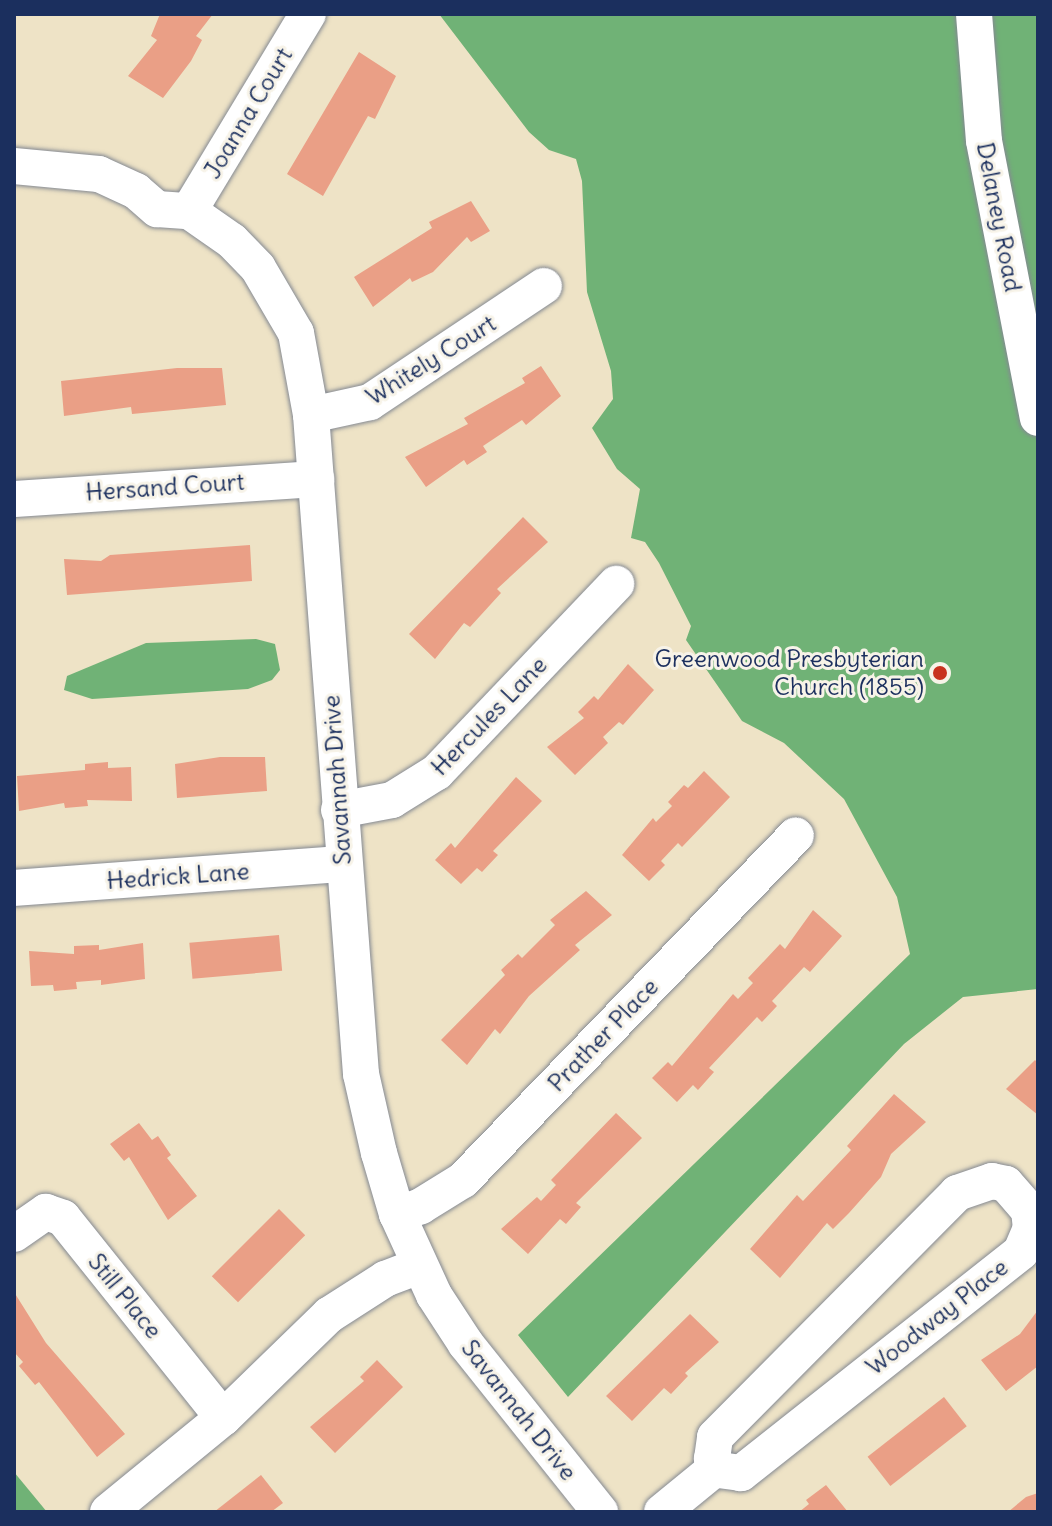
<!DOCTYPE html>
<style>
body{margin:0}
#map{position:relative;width:1052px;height:1526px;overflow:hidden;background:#eee3c6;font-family:Delius,sans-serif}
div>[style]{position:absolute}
.forest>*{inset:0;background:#70b276}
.building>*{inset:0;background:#ea9f86;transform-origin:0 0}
.roads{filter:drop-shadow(0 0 2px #848992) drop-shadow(0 0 2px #848992)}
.minor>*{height:36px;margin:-18px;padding:0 18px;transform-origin:18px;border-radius:18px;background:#fff}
.dots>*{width:22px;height:22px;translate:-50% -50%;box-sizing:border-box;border:4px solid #f7f3e8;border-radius:50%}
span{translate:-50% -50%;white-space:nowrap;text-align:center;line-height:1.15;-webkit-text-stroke:6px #f7f3e8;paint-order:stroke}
.street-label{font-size:24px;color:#1b2f5e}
.poi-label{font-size:24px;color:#1b2f5e}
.right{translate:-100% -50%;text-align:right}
.frame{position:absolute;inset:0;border:16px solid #1b2f5e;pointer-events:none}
</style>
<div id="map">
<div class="forest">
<div style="clip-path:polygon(439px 14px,1038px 14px,1038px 989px,963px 997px,904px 1044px,568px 1397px,518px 1335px,910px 954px,897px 897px,844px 799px,784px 743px,742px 721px,686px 640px,691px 626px,659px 563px,645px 542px,631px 538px,640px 489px,617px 469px,592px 428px,613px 399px,611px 371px,587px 292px,582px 181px,576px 159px,549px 150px,529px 132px)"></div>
<div style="clip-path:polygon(256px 639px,275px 644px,280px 670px,272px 680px,248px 689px,92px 699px,64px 690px,67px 676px,146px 643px)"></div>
<div style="clip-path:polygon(14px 1472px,47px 1512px,14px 1512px)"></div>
</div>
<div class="building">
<div style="clip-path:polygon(160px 14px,213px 14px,196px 36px,202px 40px,191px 61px,163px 98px,128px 76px,157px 40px,151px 36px)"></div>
<div style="clip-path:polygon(359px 52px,396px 76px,375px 119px,368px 116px,323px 196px,287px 174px)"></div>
<div style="clip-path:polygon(471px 201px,490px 231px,471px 242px,467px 237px,433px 272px,412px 282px,410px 278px,373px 307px,354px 277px,432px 228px,429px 222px)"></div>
<div style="clip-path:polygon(541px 366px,561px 396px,526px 425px,522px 420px,483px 446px,487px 452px,467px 465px,464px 460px,426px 487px,405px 457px,468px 424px,464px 418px,525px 383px,522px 378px)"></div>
<div style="clip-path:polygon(177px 368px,222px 368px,226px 405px,132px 414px,131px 407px,64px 416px,61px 381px)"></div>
<div style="clip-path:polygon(523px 517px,548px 542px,497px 589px,501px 593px,470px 627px,464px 623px,435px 659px,409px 634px)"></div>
<div style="clip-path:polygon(250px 545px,252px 581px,67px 595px,64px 559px,101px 561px,110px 555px)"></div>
<div style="clip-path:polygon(628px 664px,654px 690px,623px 725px,619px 722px,603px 737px,608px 743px,575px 775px,547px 747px,584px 718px,578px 712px,594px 696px,598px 700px)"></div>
<div style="clip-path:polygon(220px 757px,265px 757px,267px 791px,177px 798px,175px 764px)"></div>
<div style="clip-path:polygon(108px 762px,108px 768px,131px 767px,132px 801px,87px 800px,88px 806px,65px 808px,64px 803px,19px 811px,17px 776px,85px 770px,85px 764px)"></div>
<div style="clip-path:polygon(704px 771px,730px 797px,682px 847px,678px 843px,661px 861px,665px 865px,649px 881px,622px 855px,653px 818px,656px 822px,672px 806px,668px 802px,684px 785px,688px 788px)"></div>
<div style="clip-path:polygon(516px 777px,542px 801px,493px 851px,498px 855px,482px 872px,477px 868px,461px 884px,435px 860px,451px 843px,455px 848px)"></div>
<div style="clip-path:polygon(586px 891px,612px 915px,575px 945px,580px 950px,529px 996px,500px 1034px,495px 1029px,467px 1065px,441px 1040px,505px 975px,501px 970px,518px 954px,522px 958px,555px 925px,550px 920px)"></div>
<div style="clip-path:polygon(813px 910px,842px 936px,810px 972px,804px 967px,772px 1001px,777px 1006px,762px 1022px,757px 1017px,709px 1068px,714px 1072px,698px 1090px,693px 1085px,677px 1102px,652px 1078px,668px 1062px,672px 1066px,733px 994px,738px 999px,753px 983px,748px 978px,780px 944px,785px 949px)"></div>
<div style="left:279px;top:935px;width:36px;height:90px;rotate:85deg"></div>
<div style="clip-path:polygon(143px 943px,145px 979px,101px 985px,101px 980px,76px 982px,77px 989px,54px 991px,53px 985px,31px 986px,29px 951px,74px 954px,74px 946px,99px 945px,99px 950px)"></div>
<div style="clip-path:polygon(1035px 1060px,1038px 1063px,1038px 1115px,1006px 1089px)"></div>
<div style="clip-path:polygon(894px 1094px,926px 1122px,891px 1154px,881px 1177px,849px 1213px,833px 1229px,827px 1223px,780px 1278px,750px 1249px,797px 1195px,803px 1201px,851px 1150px,847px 1146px)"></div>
<div style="clip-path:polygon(616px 1113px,642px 1138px,576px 1203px,581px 1207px,566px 1224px,560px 1219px,528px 1254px,501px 1229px,537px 1197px,541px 1201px,556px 1185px,551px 1180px)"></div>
<div style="clip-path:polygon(139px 1123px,152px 1140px,158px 1136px,171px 1155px,167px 1158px,197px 1196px,168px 1220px,129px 1157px,124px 1161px,110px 1144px)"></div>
<div style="left:279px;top:1209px;width:37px;height:95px;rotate:45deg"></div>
<div style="clip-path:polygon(14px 1292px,46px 1343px,125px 1434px,97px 1457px,39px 1382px,35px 1385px,19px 1366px,23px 1362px,14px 1352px)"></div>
<div style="clip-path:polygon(1038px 1310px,1038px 1366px,1006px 1391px,981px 1360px,1020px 1334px)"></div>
<div style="clip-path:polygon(690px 1314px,719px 1342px,685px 1373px,688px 1376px,671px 1394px,664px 1388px,632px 1421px,606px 1396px)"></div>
<div style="clip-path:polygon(377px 1360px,403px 1387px,335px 1453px,310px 1427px,364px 1381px,360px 1377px)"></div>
<div style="left:944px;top:1397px;width:37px;height:97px;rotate:52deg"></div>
<div style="clip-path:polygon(261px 1475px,283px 1503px,271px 1512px,214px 1512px)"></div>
<div style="clip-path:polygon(826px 1485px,848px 1512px,799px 1512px,809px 1504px,806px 1500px)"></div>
<div style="clip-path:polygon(1038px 1493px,1038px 1512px,1008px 1512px,1026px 1497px)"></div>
</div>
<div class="roads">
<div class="minor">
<div style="left:974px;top:14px;width:127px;rotate:85.5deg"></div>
<div style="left:984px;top:141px;width:282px;rotate:79deg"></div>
<div style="left:14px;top:166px;width:85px;rotate:5.4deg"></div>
<div style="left:99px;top:174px;width:41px;rotate:24.7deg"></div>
<div style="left:136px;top:191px;width:28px;rotate:41deg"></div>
<div style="left:157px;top:209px;width:32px;rotate:4deg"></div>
<div style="left:189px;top:211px;width:52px;rotate:34.9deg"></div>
<div style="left:232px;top:241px;width:37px;rotate:46deg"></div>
<div style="left:258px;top:268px;width:75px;rotate:59.7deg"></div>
<div style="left:296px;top:333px;width:83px;rotate:79.6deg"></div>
<div style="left:311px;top:415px;width:661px;rotate:85.66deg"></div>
<div style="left:361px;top:1074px;width:81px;rotate:77.2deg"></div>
<div style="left:379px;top:1153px;width:64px;rotate:73.6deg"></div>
<div style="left:397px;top:1214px;width:89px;rotate:65.4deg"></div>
<div style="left:434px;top:1295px;width:59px;rotate:56.9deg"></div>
<div style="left:466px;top:1344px;width:215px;rotate:51.4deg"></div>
<div style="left:189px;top:211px;width:230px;rotate:-58.9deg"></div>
<div style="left:311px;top:415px;width:60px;rotate:-12.4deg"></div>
<div style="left:370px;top:402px;width:209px;rotate:-33.7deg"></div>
<div style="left:14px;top:499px;width:303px;rotate:-3.8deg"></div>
<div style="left:339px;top:810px;width:54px;rotate:-10.7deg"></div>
<div style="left:392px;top:800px;width:53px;rotate:-31.9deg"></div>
<div style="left:437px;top:772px;width:260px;rotate:-46.4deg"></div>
<div style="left:14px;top:888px;width:330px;rotate:-4.2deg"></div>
<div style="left:992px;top:1181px;width:14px;rotate:12deg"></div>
<div style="left:1006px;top:1184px;width:35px;rotate:49deg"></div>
<div style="left:1029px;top:1210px;width:18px;rotate:84deg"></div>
<div style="left:1031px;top:1228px;width:26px;rotate:113deg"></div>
<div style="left:1021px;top:1252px;width:357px;rotate:141.7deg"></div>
<div style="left:741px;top:1473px;width:21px;rotate:-172deg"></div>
<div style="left:720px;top:1470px;width:14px;rotate:-126deg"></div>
<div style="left:712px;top:1459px;width:22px;rotate:-82deg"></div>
<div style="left:715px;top:1437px;width:344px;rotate:-45.2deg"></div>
<div style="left:957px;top:1193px;width:37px;rotate:-19deg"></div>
<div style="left:397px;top:1214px;width:25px;rotate:-18deg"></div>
<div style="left:421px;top:1206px;width:49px;rotate:-31.8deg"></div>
<div style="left:463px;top:1180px;width:479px;rotate:-46deg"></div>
<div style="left:14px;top:1234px;width:39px;rotate:-35deg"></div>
<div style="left:46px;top:1212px;width:18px;rotate:19deg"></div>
<div style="left:63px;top:1218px;width:256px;rotate:51.3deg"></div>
<div style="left:108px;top:1512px;width:149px;rotate:-39.3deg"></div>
<div style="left:223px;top:1418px;width:148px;rotate:-44.2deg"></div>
<div style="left:329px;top:1315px;width:67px;rotate:-32.7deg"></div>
<div style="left:385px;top:1279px;width:36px;rotate:-21deg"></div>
<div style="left:662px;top:1512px;width:71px;rotate:-39.3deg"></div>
</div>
</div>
<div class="dots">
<div style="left:940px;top:673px;background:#c8321e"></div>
</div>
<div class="street-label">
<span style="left:248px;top:113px;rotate:-59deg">Joanna Court</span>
<span style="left:999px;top:217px;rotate:79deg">Delaney Road</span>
<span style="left:431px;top:360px;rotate:-32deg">Whitely Court</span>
<span style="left:165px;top:487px;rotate:-4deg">Hersand Court</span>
<span style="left:489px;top:716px;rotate:-46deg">Hercules Lane</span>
<span style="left:337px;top:780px;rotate:-94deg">Savannah Drive</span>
<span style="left:178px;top:876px;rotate:-4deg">Hedrick Lane</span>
<span style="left:603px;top:1035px;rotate:-46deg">Prather Place</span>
<span style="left:125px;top:1296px;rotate:51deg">Still Place</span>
<span style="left:937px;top:1317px;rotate:-38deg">Woodway Place</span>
<span style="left:519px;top:1410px;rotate:52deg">Savannah Drive</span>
</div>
<div class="poi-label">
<span class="right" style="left:924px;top:673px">Greenwood Presbyterian<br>Church (1855)</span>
</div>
<div class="frame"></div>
</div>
